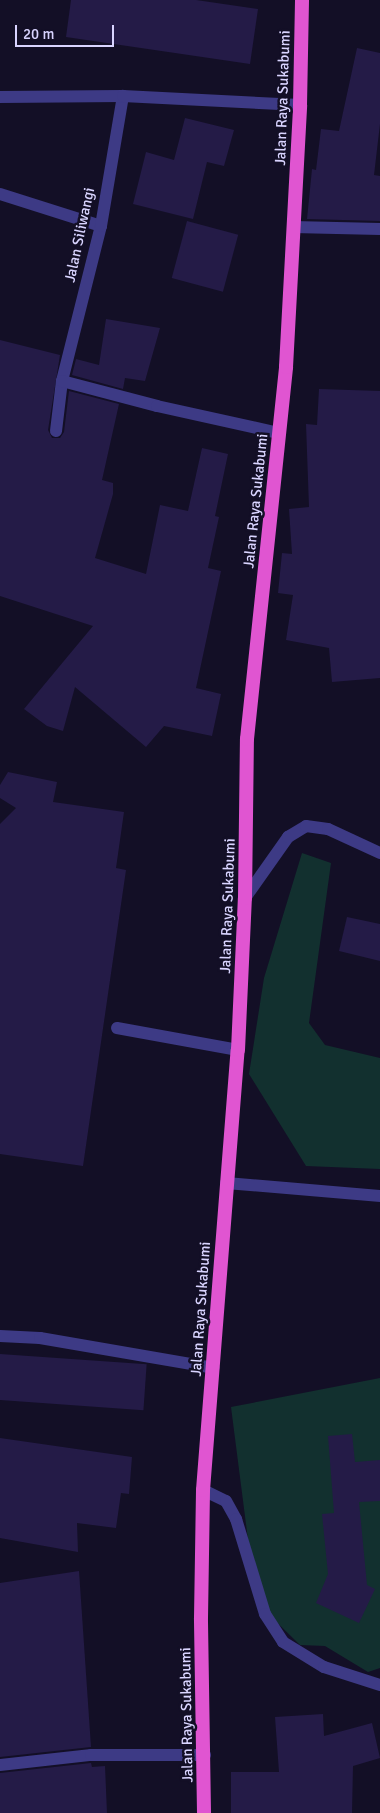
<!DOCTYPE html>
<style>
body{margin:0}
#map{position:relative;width:380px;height:1813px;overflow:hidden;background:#130f26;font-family:Signika,sans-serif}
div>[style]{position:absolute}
.green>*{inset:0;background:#12302f}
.building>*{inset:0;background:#241b47;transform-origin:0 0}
.service>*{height:12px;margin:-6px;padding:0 6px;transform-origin:6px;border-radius:6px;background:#3d3a85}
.minor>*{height:12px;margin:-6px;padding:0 6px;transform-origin:6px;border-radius:6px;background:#3d3a85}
.trunk>*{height:14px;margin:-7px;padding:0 7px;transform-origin:7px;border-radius:7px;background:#e055d1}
span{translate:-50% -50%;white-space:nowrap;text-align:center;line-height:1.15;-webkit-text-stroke:5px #130f26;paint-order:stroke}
.street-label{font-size:15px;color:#d9d4ff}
.scale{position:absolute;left:15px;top:25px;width:99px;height:22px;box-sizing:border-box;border:2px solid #d9d4ff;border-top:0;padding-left:6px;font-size:15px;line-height:18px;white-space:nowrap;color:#d9d4ff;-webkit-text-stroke:4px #130f26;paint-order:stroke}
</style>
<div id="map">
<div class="green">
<div style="clip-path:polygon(302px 853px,331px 863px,309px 1023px,325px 1045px,380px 1058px,380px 1169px,306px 1166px,249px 1074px,264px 978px)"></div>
<div style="clip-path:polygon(380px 1378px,380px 1668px,368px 1672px,325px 1646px,300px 1645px,256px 1602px,231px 1407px)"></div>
</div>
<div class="building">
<div style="clip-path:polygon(71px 0,196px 0,258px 9px,250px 64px,66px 37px)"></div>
<div style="clip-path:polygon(357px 48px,380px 53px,380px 124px,374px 175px,380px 176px,380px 221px,307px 219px,312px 169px,316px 170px,321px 129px,339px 131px)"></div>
<div style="clip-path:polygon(185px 118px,234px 130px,224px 166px,207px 162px,193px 219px,133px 204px,146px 152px,174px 160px)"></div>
<div style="left:187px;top:221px;width:53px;height:59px;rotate:15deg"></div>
<div style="clip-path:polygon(106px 319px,160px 328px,145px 381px,125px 378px,123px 389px,72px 375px,76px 359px,99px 365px)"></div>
<div style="clip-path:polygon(0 340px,60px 355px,48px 430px,52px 438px,60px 438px,64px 432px,69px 391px,119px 404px,102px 480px,113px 483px,113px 494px,95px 558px,146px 574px,160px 505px,188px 511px,202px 448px,228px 454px,215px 516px,219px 517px,208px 568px,221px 571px,196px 688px,221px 694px,212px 736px,164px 726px,146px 747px,75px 687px,63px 731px,47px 726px,24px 709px,93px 626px,0 596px)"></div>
<div style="clip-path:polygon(319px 389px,380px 391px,380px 678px,332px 682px,329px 648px,286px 640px,293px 595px,278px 593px,282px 553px,292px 554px,289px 509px,309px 507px,306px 424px,317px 425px)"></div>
<div style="clip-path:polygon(8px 772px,57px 782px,53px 802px,124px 812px,116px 868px,126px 870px,83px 1166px,0 1154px,0 824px,16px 808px,0 798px,0 785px)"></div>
<div style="clip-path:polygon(347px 917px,380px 924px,380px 961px,339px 951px)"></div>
<div style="left:0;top:1354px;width:147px;height:46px;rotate:4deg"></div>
<div style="clip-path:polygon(352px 1434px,355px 1462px,380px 1460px,380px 1501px,359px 1502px,367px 1585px,375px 1589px,359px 1623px,316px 1603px,328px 1574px,322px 1514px,334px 1513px,328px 1436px)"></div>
<div style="clip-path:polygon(0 1438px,132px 1457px,129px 1494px,121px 1493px,116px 1528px,77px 1523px,78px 1552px,0 1538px)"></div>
<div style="clip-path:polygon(79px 1571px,91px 1747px,0 1757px,0 1583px)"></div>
<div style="clip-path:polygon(323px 1714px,324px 1736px,372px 1723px,380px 1758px,353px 1766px,352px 1813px,231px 1813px,231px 1772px,279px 1772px,275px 1717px)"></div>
<div style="clip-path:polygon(91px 1763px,92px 1767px,105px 1766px,107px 1813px,0 1813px,0 1773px)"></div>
</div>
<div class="service">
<div style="left:0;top:194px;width:106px;rotate:17.6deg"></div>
<div style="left:62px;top:381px;width:160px;rotate:-75.9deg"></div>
<div style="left:101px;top:226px;width:132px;rotate:-80.4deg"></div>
<div style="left:56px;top:431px;width:50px;rotate:-83.2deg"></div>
<div style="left:62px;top:381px;width:98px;rotate:14.7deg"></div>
<div style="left:157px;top:406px;width:125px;rotate:12.5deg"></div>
<div style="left:117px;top:1028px;width:123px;rotate:10.3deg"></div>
<div style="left:226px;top:1183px;width:155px;rotate:4.8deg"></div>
<div style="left:203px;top:1490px;width:25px;rotate:26deg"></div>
<div style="left:226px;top:1501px;width:21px;rotate:61deg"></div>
<div style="left:236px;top:1519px;width:99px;rotate:73deg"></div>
<div style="left:265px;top:1614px;width:33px;rotate:57deg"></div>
<div style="left:283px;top:1642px;width:48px;rotate:31.4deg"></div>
<div style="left:324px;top:1667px;width:59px;rotate:17.8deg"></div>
</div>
<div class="minor">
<div style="left:0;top:97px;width:123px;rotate:-0.5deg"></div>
<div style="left:123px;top:96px;width:177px;rotate:2.9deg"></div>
<div style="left:293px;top:227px;width:87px;rotate:1.3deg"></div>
<div style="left:245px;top:898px;width:75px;rotate:-54.8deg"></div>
<div style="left:288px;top:837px;width:21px;rotate:-31deg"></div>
<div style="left:306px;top:826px;width:22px;rotate:8deg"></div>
<div style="left:328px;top:829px;width:57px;rotate:24.8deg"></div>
<div style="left:0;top:1336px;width:40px;rotate:2.9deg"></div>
<div style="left:40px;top:1338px;width:176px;rotate:9.8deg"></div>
<div style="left:0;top:1765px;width:92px;rotate:-6.3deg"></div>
<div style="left:91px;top:1755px;width:114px"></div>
</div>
<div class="trunk">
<div style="left:204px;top:1813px;width:195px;rotate:-90.9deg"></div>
<div style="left:201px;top:1618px;width:128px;rotate:-89.1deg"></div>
<div style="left:203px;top:1490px;width:441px;rotate:-85.5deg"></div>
<div style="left:238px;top:1050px;width:152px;rotate:-87.4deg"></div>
<div style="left:245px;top:898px;width:159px;rotate:-89.3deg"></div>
<div style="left:247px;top:739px;width:374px;rotate:-84deg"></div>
<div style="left:286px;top:367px;width:262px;rotate:-86.9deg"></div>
<div style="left:300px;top:105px;width:105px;rotate:-88.9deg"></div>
</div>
<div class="street-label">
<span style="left:283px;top:98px;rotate:-88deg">Jalan Raya Sukabumi</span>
<span style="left:80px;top:235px;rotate:-78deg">Jalan Siliwangi</span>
<span style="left:256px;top:501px;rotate:-84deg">Jalan Raya Sukabumi</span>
<span style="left:228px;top:906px;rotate:-88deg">Jalan Raya Sukabumi</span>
<span style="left:201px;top:1309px;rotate:-86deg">Jalan Raya Sukabumi</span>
<span style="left:187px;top:1715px;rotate:-91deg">Jalan Raya Sukabumi</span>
</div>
<div class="scale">20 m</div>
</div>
